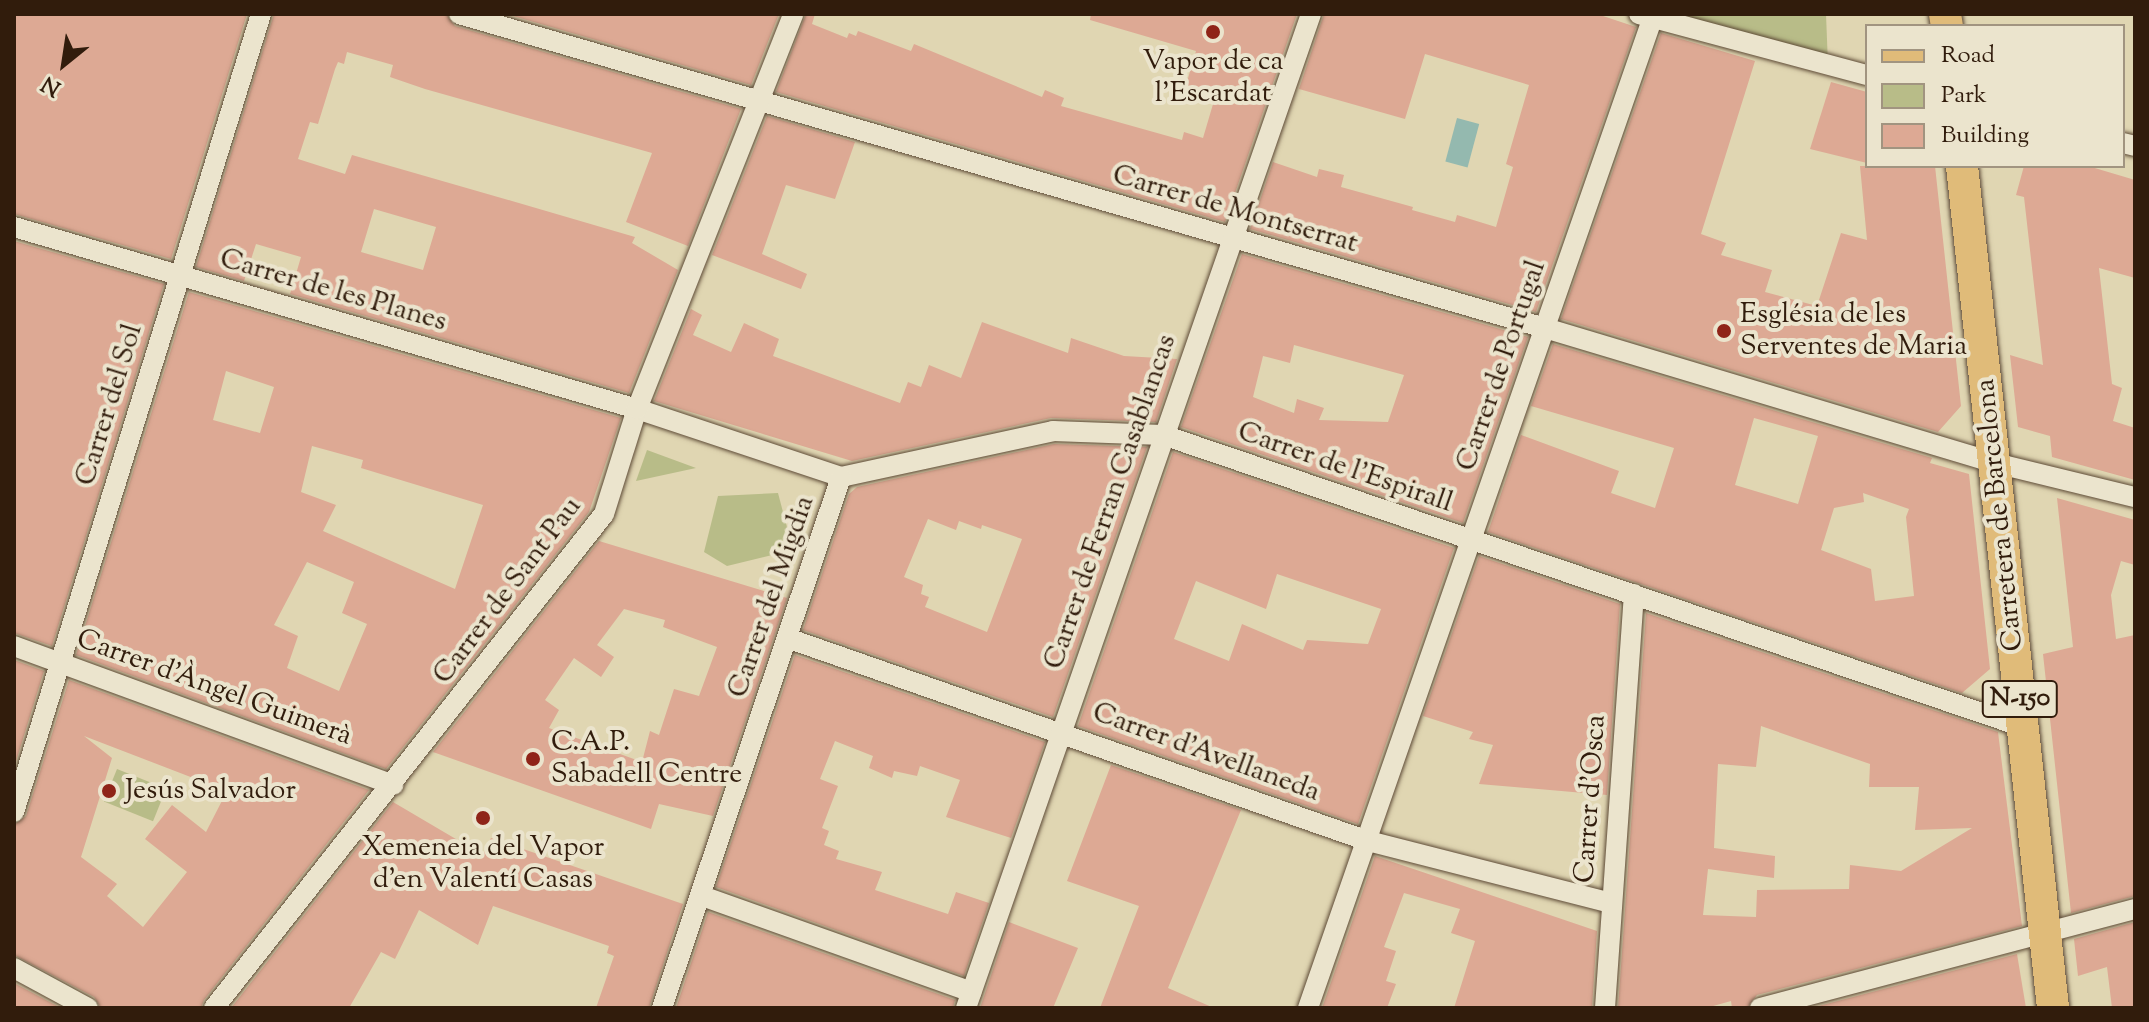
<!DOCTYPE html>
<meta charset="utf-8">
<style>
body{margin:0}
#map{position:relative;width:2149px;height:1022px;overflow:hidden;background:#e0d6b2;font-family:"Sorts Mill Goudy",serif}
div>[style]{position:absolute}
.green>*{inset:0;background:#b8bc88;transform-origin:0 0}
.water>*{inset:0;background:#94b9af;transform-origin:0 0}
.building>*{inset:0;background:#dda994}
.roads{filter:drop-shadow(0 0 2px #5d4a36) drop-shadow(0 0 2px #5d4a36)}
.street>*{height:20px;margin:-10px;padding:0 10px;transform-origin:10px;border-radius:10px;background:#ebe4cd}
.primary>*{height:32px;margin:-16px;padding:0 16px;transform-origin:16px;border-radius:16px;background:#e0bb79}
.dots>*{width:22px;height:22px;translate:-50% -50%;box-sizing:border-box;border:4px solid #ebe4cd;border-radius:50%}
span{translate:-50% -50%;white-space:nowrap;text-align:center;line-height:1.15;-webkit-text-stroke:8px #ebe4cd;paint-order:stroke}
.shield-label span{padding:2px 6px;background:#ebe4cd;border:2px solid;border-radius:6px;-webkit-text-stroke-width:0}
.shield-label{font-size:26px;color:#311c0c;font-weight:700}
.poi-label{font-size:28px;color:#311c0c}
.left{translate:0 -50%;text-align:left}
.street-label{font-size:28px;color:#311c0c}
.frame{position:absolute;inset:0;border:16px solid #311c0c;pointer-events:none}
.legend{position:absolute;left:1865px;top:24px;width:260px;height:144px;box-sizing:border-box;background:#ebe4cd;border:2px solid #a19480;margin:0;padding:10px 14px;list-style:none;font-size:24px;color:#311c0c}
.legend li{display:flex;align-items:center;gap:16px;height:40px}
.legend b{width:40px;border:2px solid #a19480}
.north{position:absolute;left:24px;top:24px;width:80px;height:80px;-webkit-text-stroke:6px #ebe4cd;paint-order:stroke;rotate:210deg;font-size:22px;font-weight:700;line-height:32px;text-align:center;color:#311c0c}
.north::after{content:'';display:block;margin:auto;width:28px;height:36px;background:#311c0c;clip-path:polygon(50% 0,100% 100%,50% 72%,0 100%)}
</style>
<div id="map">
<div class="green">
<div style="clip-path:polygon(1660px 14px,1826px 14px,1828px 65px)"></div>
<div style="clip-path:polygon(647px 450px,696px 468px,636px 481px)"></div>
<div style="clip-path:polygon(778px 493px,793px 550px,727px 566px,704px 552px,718px 496px)"></div>
<div style="left:117px;top:769px;width:53px;height:35px;rotate:22deg"></div>
</div>
<div class="water">
<div style="left:1457px;top:118px;width:23px;height:45px;rotate:15deg"></div>
</div>
<div class="building">
<div style="clip-path:polygon(14px 14px,247px 14px,171px 259px,14px 214px)"></div>
<div style="clip-path:polygon(evenodd,274px 14px,446px 14px,455px 26px,741px 109px,688px 246px,626px 222px,652px 153px,425px 89px,390px 77px,393px 65px,347px 52px,344px 64px,338px 62px,335px 69px,318px 124px,310px 122px,298px 159px,345px 174px,352px 155px,512px 201px,635px 237px,632px 243px,678px 270px,629px 393px,290px 294px,301px 257px,256px 244px,244px 281px,196px 267px,274px 14px,374px 209px,436px 227px,423px 270px,361px 252px,374px 209px)"></div>
<div style="clip-path:polygon(506px 14px,779px 14px,751px 85px)"></div>
<div style="clip-path:polygon(806px 14px,815px 14px,812px 24px,847px 38px,849px 33px,856px 36px,858px 31px,911px 51px,914px 44px,1042px 97px,1045px 90px,1064px 98px,1061px 106px,1182px 140px,1184px 132px,1203px 138px,1216px 94px,1186px 85px,1196px 51px,1090px 20px,1091px 14px,1297px 14px,1225px 222px,776px 92px)"></div>
<div style="clip-path:polygon(1324px 14px,1597px 14px,1636px 27px,1536px 312px,1250px 229px,1273px 162px,1317px 177px,1319px 169px,1344px 175px,1341px 187px,1413px 207px,1412px 210px,1455px 222px,1457px 215px,1496px 227px,1513px 167px,1506px 164px,1529px 85px,1425px 54px,1405px 119px,1299px 89px)"></div>
<div style="clip-path:polygon(1661px 33px,1755px 61px,1701px 234px,1726px 243px,1721px 255px,1772px 270px,1765px 292px,1817px 306px,1841px 233px,1867px 240px,1860px 166px,1935px 166px,1961px 406px,1938px 432px,1561px 319px)"></div>
<div style="clip-path:polygon(1831px 82px,1867px 92px,1867px 163px,1810px 149px)"></div>
<div style="clip-path:polygon(767px 116px,855px 142px,835px 199px,786px 185px,762px 254px,807px 274px,801px 289px,712px 255px)"></div>
<div style="clip-path:polygon(2024px 166px,2088px 166px,2135px 180px,2135px 278px,2099px 268px,2112px 384px,2122px 388px,2113px 421px,2135px 428px,2135px 480px,2052px 457px,2050px 436px,2018px 427px,2010px 355px,2043px 365px,2024px 197px,2016px 195px)"></div>
<div style="clip-path:polygon(14px 241px,164px 284px,52px 646px,14px 633px)"></div>
<div style="clip-path:polygon(evenodd,1242px 254px,1528px 337px,1463px 523px,1181px 427px,1242px 254px,1294px 345px,1404px 375px,1388px 422px,1319px 420px,1324px 408px,1297px 399px,1294px 413px,1253px 397px,1263px 356px,1290px 363px,1294px 345px)"></div>
<div style="clip-path:polygon(evenodd,189px 292px,621px 418px,589px 512px,386px 769px,76px 655px,189px 292px,226px 371px,274px 387px,260px 433px,213px 420px,226px 371px,189px 292px,312px 446px,363px 460px,361px 468px,483px 505px,455px 589px,323px 531px,336px 505px,301px 492px,312px 446px,189px 292px,307px 562px,354px 582px,342px 613px,367px 624px,339px 691px,287px 668px,298px 636px,274px 625px,307px 562px)"></div>
<div style="clip-path:polygon(691px 309px,702px 315px,693px 335px,731px 352px,744px 323px,779px 339px,773px 356px,900px 403px,908px 382px,921px 387px,929px 365px,961px 378px,982px 322px,1068px 353px,1071px 338px,1124px 356px,1177px 359px,1156px 422px,1051px 418px,852px 461px,654px 401px)"></div>
<div style="clip-path:polygon(evenodd,1553px 344px,1932px 458px,1930px 463px,1969px 474px,1990px 669px,1962px 693px,1488px 532px,1521px 435px,1619px 471px,1611px 493px,1655px 508px,1674px 448px,1531px 406px,1553px 344px,1754px 418px,1818px 436px,1798px 504px,1735px 485px,1754px 418px,1553px 344px,1863px 493px,1909px 509px,1906px 517px,1914px 596px,1875px 601px,1871px 569px,1821px 550px,1834px 508px,1864px 502px,1863px 493px)"></div>
<div style="clip-path:polygon(evenodd,1054px 444px,1147px 447px,1053px 717px,803px 630px,849px 494px,857px 487px,1054px 444px,928px 519px,956px 530px,959px 521px,981px 529px,982px 525px,1022px 539px,987px 632px,925px 607px,929px 597px,921px 594px,923px 585px,904px 577px,928px 519px)"></div>
<div style="clip-path:polygon(evenodd,1173px 452px,1454px 548px,1358px 824px,1078px 726px,1173px 452px,1277px 574px,1381px 609px,1368px 644px,1307px 640px,1303px 650px,1242px 624px,1229px 661px,1174px 639px,1196px 581px,1266px 609px,1277px 574px)"></div>
<div style="clip-path:polygon(2057px 498px,2135px 520px,2135px 565px,2121px 561px,2111px 595px,2116px 639px,2135px 635px,2135px 896px,2071px 913px,2043px 654px,2073px 647px)"></div>
<div style="clip-path:polygon(evenodd,599px 541px,787px 598px,713px 816px,659px 804px,651px 829px,433px 752px,599px 541px,624px 609px,665px 620px,663px 627px,717px 647px,699px 696px,674px 689px,659px 735px,650px 731px,642px 762px,549px 728px,559px 710px,545px 700px,574px 658px,601px 677px,614px 657px,597px 645px,624px 609px)"></div>
<div style="clip-path:polygon(1479px 556px,1620px 604px,1607px 795px,1479px 784px,1493px 745px,1469px 739px,1473px 732px,1423px 716px)"></div>
<div style="clip-path:polygon(evenodd,1646px 613px,1998px 732px,2022px 926px,1757px 995px,1747px 1008px,1732px 1008px,1731px 1001px,1706px 1008px,1618px 1008px,1646px 613px,1761px 726px,1870px 764px,1869px 787px,1919px 787px,1915px 830px,1972px 828px,1901px 871px,1850px 865px,1849px 889px,1757px 890px,1756px 917px,1703px 915px,1708px 869px,1774px 878px,1775px 856px,1714px 848px,1718px 764px,1756px 767px,1761px 726px)"></div>
<div style="clip-path:polygon(795px 655px,1045px 742px,1011px 838px,946px 817px,960px 780px,920px 766px,917px 776px,894px 771px,892px 778px,869px 768px,873px 756px,835px 741px,820px 779px,838px 786px,822px 828px,829px 831px,824px 845px,839px 851px,836px 859px,882px 872px,875px 890px,948px 914px,956px 892px,989px 903px,964px 976px,716px 887px)"></div>
<div style="clip-path:polygon(14px 660px,44px 671px,14px 768px)"></div>
<div style="clip-path:polygon(evenodd,69px 680px,369px 790px,204px 1000px,201px 1008px,101px 1008px,94px 997px,14px 955px,14px 825px,26px 816px,69px 680px,84px 736px,227px 791px,206px 832px,172px 805px,145px 839px,187px 872px,143px 927px,107px 896px,117px 884px,81px 857px,112px 758px,84px 736px)"></div>
<div style="clip-path:polygon(1111px 765px,1241px 810px,1168px 988px,1214px 1008px,1100px 1008px,1139px 906px,1067px 881px)"></div>
<div style="clip-path:polygon(393px 802px,483px 855px,491px 838px,683px 904px,649px 1008px,596px 1008px,614px 956px,607px 953px,609px 946px,493px 906px,478px 945px,419px 910px,395px 959px,381px 952px,349px 1008px,231px 1008px)"></div>
<div style="clip-path:polygon(1375px 856px,1597px 931px,1592px 1008px,1454px 1008px,1475px 941px,1451px 933px,1460px 909px,1404px 893px,1384px 947px,1396px 951px,1386px 981px,1396px 984px,1387px 1008px,1322px 1008px)"></div>
<div style="clip-path:polygon(708px 912px,955px 1000px,953px 1008px,676px 1008px)"></div>
<div style="clip-path:polygon(1009px 922px,1078px 948px,1053px 1008px,980px 1008px)"></div>
<div style="clip-path:polygon(2135px 922px,2135px 1008px,2112px 1008px,2107px 967px,2078px 976px,2074px 939px)"></div>
<div style="clip-path:polygon(2017px 954px,2026px 1008px,1811px 1008px)"></div>
<div style="clip-path:polygon(14px 983px,61px 1008px,14px 1008px)"></div>
</div>
<div class="roads">
<div class="street">
<div style="left:459px;top:14px;width:1130px;rotate:16.13deg"></div>
<div style="left:1545px;top:328px;width:470px;rotate:16.7deg"></div>
<div style="left:1995px;top:463px;width:144px;rotate:13.7deg"></div>
<div style="left:1639px;top:14px;width:236px;rotate:15deg"></div>
<div style="left:2123px;top:143px;width:12px;rotate:14deg"></div>
<div style="left:14px;top:227px;width:649px;rotate:16.28deg"></div>
<div style="left:637px;top:409px;width:215px;rotate:18.4deg"></div>
<div style="left:841px;top:477px;width:217px;rotate:-12.2deg"></div>
<div style="left:1053px;top:431px;width:110px;rotate:2.1deg"></div>
<div style="left:1163px;top:435px;width:908px;rotate:18.75deg"></div>
<div style="left:787px;top:638px;width:615px;rotate:19.26deg"></div>
<div style="left:1368px;top:841px;width:251px;rotate:14.3deg"></div>
<div style="left:14px;top:646px;width:404px;rotate:20.1deg"></div>
<div style="left:14px;top:812px;width:835px;rotate:-72.8deg"></div>
<div style="left:702px;top:896px;width:286px;rotate:19.6deg"></div>
<div style="left:14px;top:968px;width:84px;rotate:28.4deg"></div>
<div style="left:214px;top:1008px;width:629px;rotate:-51.71deg"></div>
<div style="left:604px;top:514px;width:110px;rotate:-72.6deg"></div>
<div style="left:637px;top:409px;width:425px;rotate:-68.4deg"></div>
<div style="left:662px;top:1008px;width:560px;rotate:-71.37deg"></div>
<div style="left:966px;top:1008px;width:1052px;rotate:-70.86deg"></div>
<div style="left:1308px;top:1008px;width:1052px;rotate:-70.81deg"></div>
<div style="left:1605px;top:1008px;width:415px;rotate:-86deg"></div>
<div style="left:1760px;top:1008px;width:388px;rotate:-14.8deg"></div>
</div>
<div class="primary">
<div style="left:1945px;top:14px;width:12px;rotate:81deg"></div>
<div style="left:1962px;top:166px;width:847px;rotate:83.83deg"></div>
</div>
</div>
<div class="dots">
<div style="left:1213px;top:32px;background:#8f2418"></div>
<div style="left:1724px;top:331px;background:#8f2418"></div>
<div style="left:533px;top:759px;background:#8f2418"></div>
<div style="left:109px;top:791px;background:#8f2418"></div>
<div style="left:483px;top:818px;background:#8f2418"></div>
</div>
<div class="shield-label">
<span style="left:2020px;top:699px">N-150</span>
</div>
<div class="poi-label">
<span style="left:1213px;top:78px">Vapor de ca<br>l'Escardat</span>
<span class="left" style="left:1740px;top:331px">Església de les<br>Serventes de Maria</span>
<span class="left" style="left:551px;top:759px">C.A.P.<br>Sabadell Centre</span>
<span class="left" style="left:125px;top:791px">Jesús Salvador</span>
<span style="left:483px;top:864px">Xemeneia del Vapor<br>d'en Valentí Casas</span>
</div>
<div class="street-label">
<span style="left:1235px;top:210px;rotate:16deg">Carrer de Montserrat</span>
<span style="left:333px;top:291px;rotate:16deg">Carrer de les Planes</span>
<span style="left:1502px;top:366px;rotate:-71deg">Carrer de Portugal</span>
<span style="left:110px;top:405px;rotate:-73deg">Carrer del Sol</span>
<span style="left:1345px;top:468px;rotate:19deg">Carrer de l'Espirall</span>
<span style="left:1111px;top:502px;rotate:-71deg">Carrer de Ferran Casablancas</span>
<span style="left:2000px;top:515px;rotate:-96deg">Carretera de Barcelona</span>
<span style="left:508px;top:591px;rotate:-53deg">Carrer de Sant Pau</span>
<span style="left:772px;top:597px;rotate:-71deg">Carrer del Migdia</span>
<span style="left:214px;top:688px;rotate:20deg">Carrer d'Àngel Guimerà</span>
<span style="left:1206px;top:753px;rotate:20deg">Carrer d'Avellaneda</span>
<span style="left:1591px;top:799px;rotate:-86deg">Carrer d'Osca</span>
</div>
<div class="frame"></div>
<ul class="legend">
<li><b style="height:10px;background:#e0bb79"></b>Road</li>
<li><b style="height:22px;background:#b8bc88"></b>Park</li>
<li><b style="height:22px;background:#dda994"></b>Building</li>
</ul>
<div class="north">N</div>
</div>
